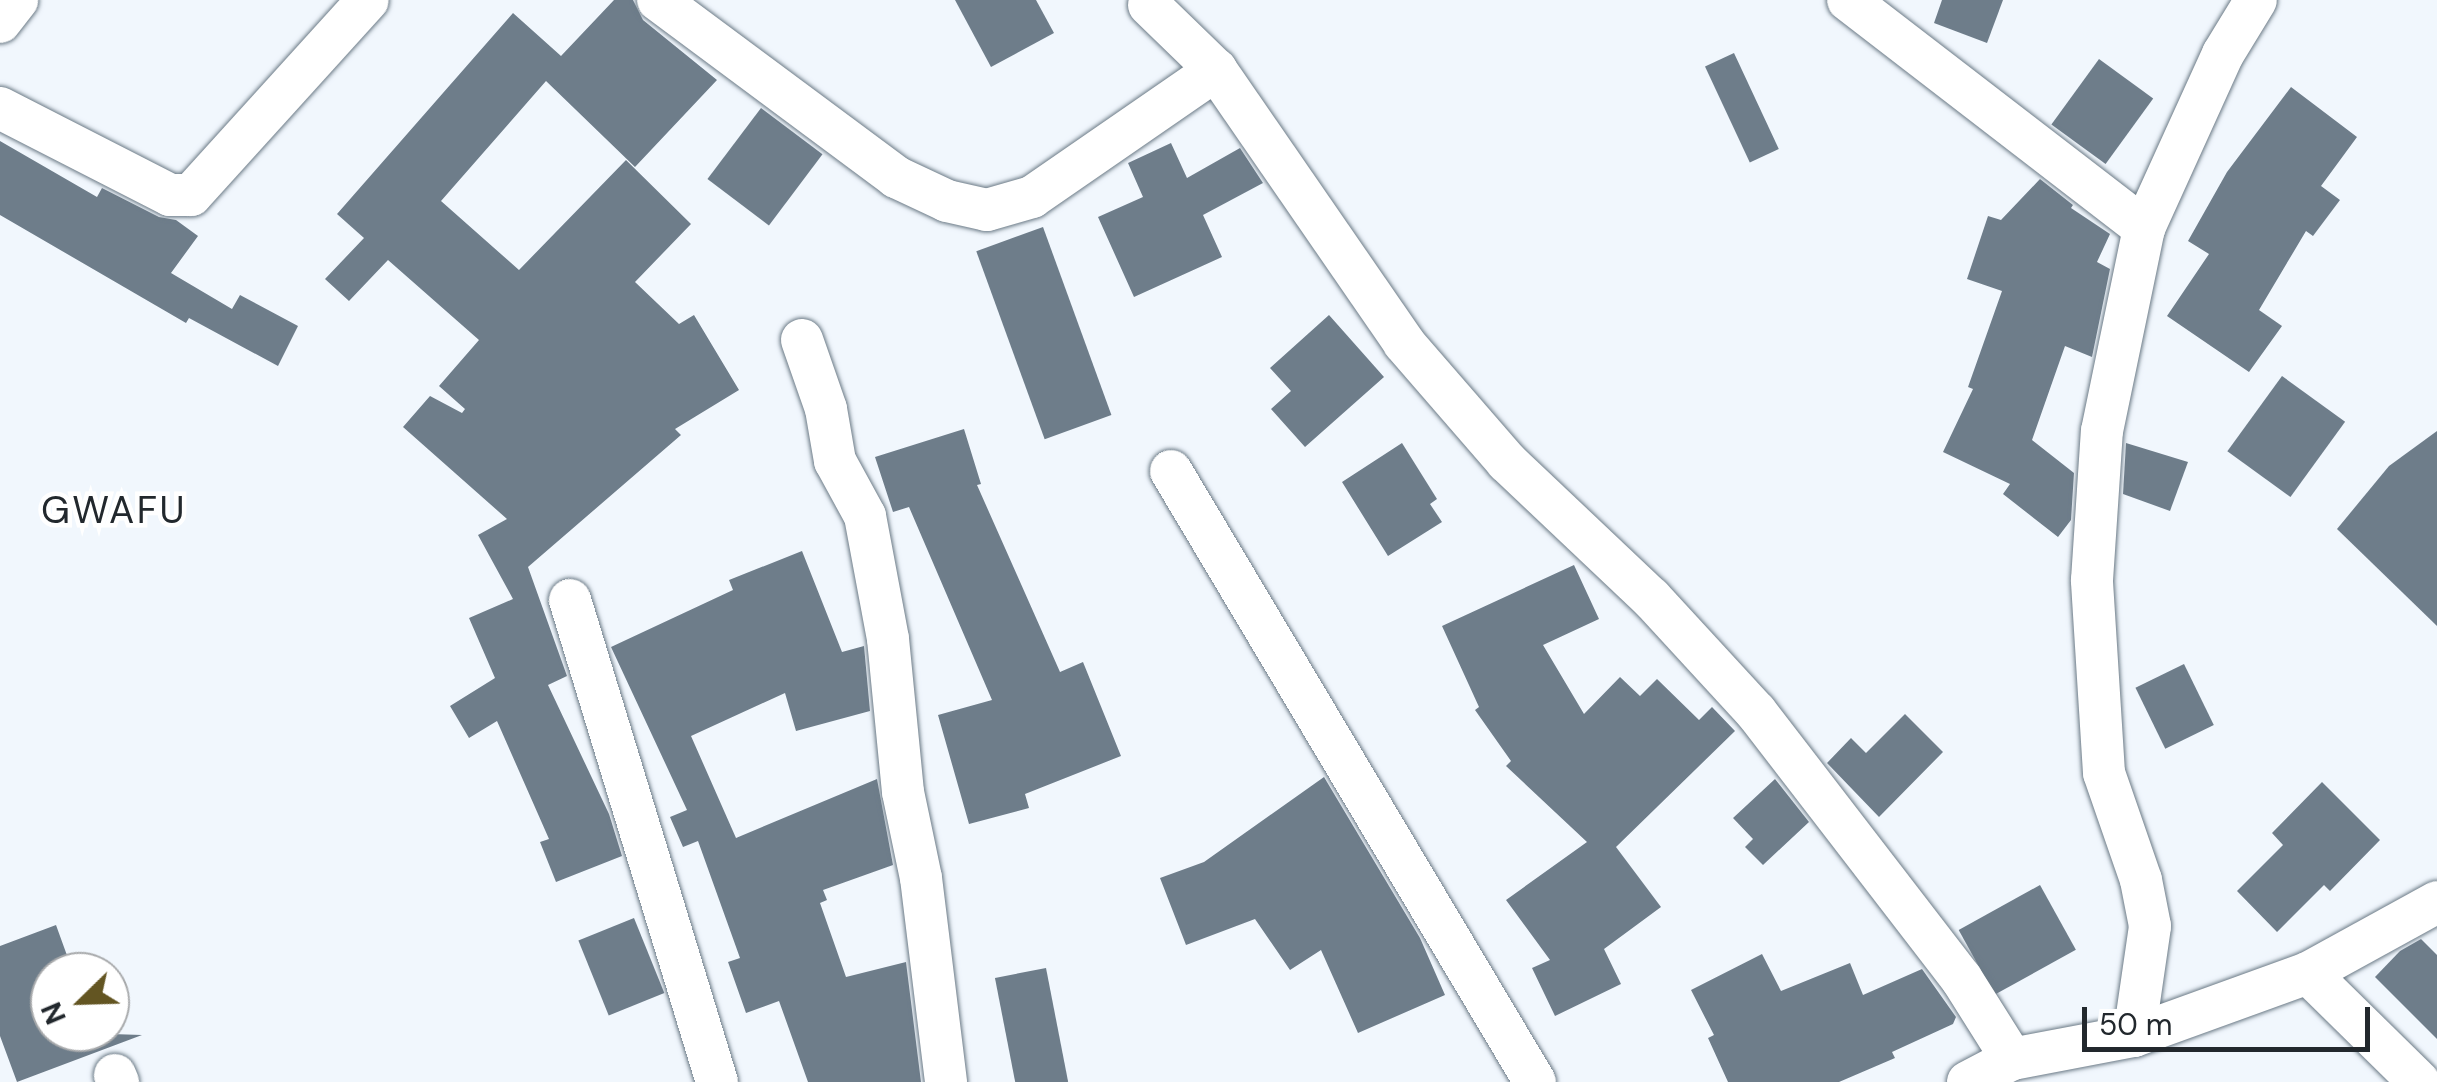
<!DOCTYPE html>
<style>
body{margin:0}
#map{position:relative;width:2437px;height:1082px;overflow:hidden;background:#f1f7fd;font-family:"DM Sans",sans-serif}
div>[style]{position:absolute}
.building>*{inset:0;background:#6e7d8a;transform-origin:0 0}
.roads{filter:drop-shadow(0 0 2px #6b7a86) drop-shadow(0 0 2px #6b7a86)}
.minor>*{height:42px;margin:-21px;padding:0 21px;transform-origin:21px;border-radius:21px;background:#fff}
span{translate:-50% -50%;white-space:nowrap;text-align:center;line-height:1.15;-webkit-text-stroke:9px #fff;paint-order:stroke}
.quarter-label{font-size:38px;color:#22282d;letter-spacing:2.5px}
.north{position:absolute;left:30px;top:952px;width:100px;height:100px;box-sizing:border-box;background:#fff;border:2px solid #a7a9ab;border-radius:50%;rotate:247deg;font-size:28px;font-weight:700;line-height:40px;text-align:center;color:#22282d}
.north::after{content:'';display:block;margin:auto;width:35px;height:45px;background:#635522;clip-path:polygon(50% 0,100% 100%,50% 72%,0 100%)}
.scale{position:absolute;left:2082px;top:1007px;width:288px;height:45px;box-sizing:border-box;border:5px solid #22282d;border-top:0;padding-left:12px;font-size:30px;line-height:35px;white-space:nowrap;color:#22282d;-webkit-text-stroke:8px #fff;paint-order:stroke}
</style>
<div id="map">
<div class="building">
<div style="clip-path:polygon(614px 0,633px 0,643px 20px,717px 80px,635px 167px,546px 81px,441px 201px,519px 270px,626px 160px,691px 224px,635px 282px,679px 324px,694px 315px,739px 390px,675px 429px,681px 435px,528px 567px,567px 676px,548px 685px,609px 814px,622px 856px,556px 882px,540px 842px,549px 839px,497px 721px,469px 738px,450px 706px,495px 678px,469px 618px,513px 599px,478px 535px,507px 519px,403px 427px,430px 396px,462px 413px,465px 409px,439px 386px,479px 340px,388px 260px,349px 301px,325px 279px,364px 238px,337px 214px,513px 13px,561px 56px)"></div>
<div style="clip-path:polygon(955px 0,1036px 0,1054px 33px,991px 67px)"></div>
<div style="clip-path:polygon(1942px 0,2003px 0,1987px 43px,1934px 23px)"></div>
<div style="left:1734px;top:53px;width:106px;height:32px;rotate:65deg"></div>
<div style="left:2099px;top:59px;width:67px;height:81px;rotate:36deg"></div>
<div style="clip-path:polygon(2291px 87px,2357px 137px,2321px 186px,2340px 200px,2313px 236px,2306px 231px,2259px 310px,2282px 326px,2249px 372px,2167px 316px,2209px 254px,2188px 241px,2227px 172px)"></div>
<div style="left:761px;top:108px;width:77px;height:89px;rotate:37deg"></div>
<div style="clip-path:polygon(0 141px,97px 197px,102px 188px,159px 217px,176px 220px,198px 236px,171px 273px,232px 309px,240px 295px,298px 326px,278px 366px,189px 318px,186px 323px,0 215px)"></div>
<div style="clip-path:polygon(1171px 143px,1187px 178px,1240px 148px,1263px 183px,1203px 215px,1222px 257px,1134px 297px,1098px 217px,1143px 197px,1128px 163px)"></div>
<div style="clip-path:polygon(2040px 179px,2073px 205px,2071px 208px,2110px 234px,2097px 262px,2110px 269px,2092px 357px,2065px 346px,2032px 440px,2074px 473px,2071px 520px,2058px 537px,2003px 494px,2010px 484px,1943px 452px,1973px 389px,1968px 387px,2002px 291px,1967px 279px,1988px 216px,2001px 220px)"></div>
<div style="left:1043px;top:227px;width:200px;height:71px;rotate:70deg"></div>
<div style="clip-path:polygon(1329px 315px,1384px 377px,1305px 447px,1271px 409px,1291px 391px,1270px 368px)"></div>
<div style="left:2282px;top:376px;width:78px;height:93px;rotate:36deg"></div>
<div style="clip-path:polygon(964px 429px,981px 484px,977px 485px,1060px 672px,1083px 662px,1121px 756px,1025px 794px,1029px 808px,969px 824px,938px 715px,992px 700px,909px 507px,893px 512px,875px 457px)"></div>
<div style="clip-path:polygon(2437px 431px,2437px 626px,2337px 529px,2389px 466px)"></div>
<div style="clip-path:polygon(1402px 443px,1437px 499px,1430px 504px,1442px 522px,1388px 556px,1342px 482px)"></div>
<div style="clip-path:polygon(2126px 443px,2188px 462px,2170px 511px,2123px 494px)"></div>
<div style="clip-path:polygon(802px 551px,842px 652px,864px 646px,870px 711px,796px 731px,785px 693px,691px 736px,736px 838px,877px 779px,893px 865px,823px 890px,827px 900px,820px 903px,846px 977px,906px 962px,921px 1082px,808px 1082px,779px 1001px,746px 1013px,728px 962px,740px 958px,698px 841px,683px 847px,670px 817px,687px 810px,611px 647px,733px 590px,729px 580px)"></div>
<div style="clip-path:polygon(1574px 565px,1599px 619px,1543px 645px,1584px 714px,1620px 677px,1640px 696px,1657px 679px,1699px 720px,1712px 707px,1735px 731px,1616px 847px,1661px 907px,1604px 949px,1621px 984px,1555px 1016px,1532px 968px,1550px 960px,1506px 900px,1587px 842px,1506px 766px,1511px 761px,1475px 710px,1479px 707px,1442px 626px)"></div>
<div style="left:2184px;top:664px;width:68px;height:54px;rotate:64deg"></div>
<div style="clip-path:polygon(1905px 714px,1943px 752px,1879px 817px,1827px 763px,1851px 738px,1866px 753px)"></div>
<div style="clip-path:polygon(1324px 777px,1420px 938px,1445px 995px,1358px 1033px,1321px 950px,1290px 970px,1255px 919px,1186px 945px,1160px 878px,1204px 862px)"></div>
<div style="clip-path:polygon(1775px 779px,1809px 822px,1763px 865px,1745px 847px,1753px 839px,1733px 818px)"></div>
<div style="clip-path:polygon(2322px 782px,2380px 840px,2330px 891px,2324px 885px,2277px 932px,2237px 891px,2283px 845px,2272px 833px)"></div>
<div style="left:2040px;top:885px;width:74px;height:93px;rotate:61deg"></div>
<div style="left:634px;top:918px;width:81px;height:60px;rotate:68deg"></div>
<div style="clip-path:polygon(56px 925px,73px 972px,50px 972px,50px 1032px,142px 1035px,17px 1082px,0 1036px,0 946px)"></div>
<div style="clip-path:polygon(2421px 939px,2437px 955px,2437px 1039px,2375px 977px,2400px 951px)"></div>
<div style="clip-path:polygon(1762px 954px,1781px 991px,1850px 963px,1863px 995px,1922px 969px,1956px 1017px,1953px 1024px,1892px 1052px,1895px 1058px,1839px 1082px,1728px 1082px,1708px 1038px,1714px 1035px,1691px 990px)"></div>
<div style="left:1046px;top:968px;width:116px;height:52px;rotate:79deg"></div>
</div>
<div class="roads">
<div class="minor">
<div style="left:658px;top:0;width:297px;rotate:36.6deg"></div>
<div style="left:896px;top:177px;width:56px;rotate:25.2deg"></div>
<div style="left:947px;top:201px;width:41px;rotate:12.7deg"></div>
<div style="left:987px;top:210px;width:47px;rotate:-16.1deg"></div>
<div style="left:1032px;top:197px;width:224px;rotate:-34.6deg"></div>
<div style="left:1848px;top:0;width:374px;rotate:37.6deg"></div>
<div style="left:1149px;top:5px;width:93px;rotate:44.1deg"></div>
<div style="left:1216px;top:70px;width:331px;rotate:55.4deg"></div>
<div style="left:1404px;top:343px;width:157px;rotate:49.1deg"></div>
<div style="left:1507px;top:462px;width:198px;rotate:43.4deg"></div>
<div style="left:1651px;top:598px;width:155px;rotate:47.4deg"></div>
<div style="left:1756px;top:712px;width:336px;rotate:52.4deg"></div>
<div style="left:1961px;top:978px;width:96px;rotate:57.8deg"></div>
<div style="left:0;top:22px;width:28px;rotate:-52deg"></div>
<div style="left:0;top:108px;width:191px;rotate:27.1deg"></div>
<div style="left:170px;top:195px;width:21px"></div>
<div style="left:191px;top:195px;width:263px;rotate:-47.8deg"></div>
<div style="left:802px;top:340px;width:73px;rotate:70.8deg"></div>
<div style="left:826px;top:409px;width:53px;rotate:80.2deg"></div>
<div style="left:835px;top:461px;width:63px;rotate:61.4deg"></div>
<div style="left:865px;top:516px;width:125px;rotate:79.4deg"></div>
<div style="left:888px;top:639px;width:154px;rotate:84.4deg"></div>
<div style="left:903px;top:792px;width:88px;rotate:78.2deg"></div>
<div style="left:921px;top:878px;width:206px;rotate:83deg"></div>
<div style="left:1171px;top:471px;width:711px;rotate:59.22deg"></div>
<div style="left:570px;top:600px;width:504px;rotate:73.04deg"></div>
<div style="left:2308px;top:973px;width:156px;rotate:44.5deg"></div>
<div style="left:2134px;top:1036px;width:111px;rotate:-81.7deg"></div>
<div style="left:2150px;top:926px;width:47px;rotate:-101.1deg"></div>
<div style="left:2141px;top:880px;width:113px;rotate:-109.1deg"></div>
<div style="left:2104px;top:773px;width:193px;rotate:-93.6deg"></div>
<div style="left:2092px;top:580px;width:149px;rotate:-86.2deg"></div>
<div style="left:2102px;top:431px;width:207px;rotate:-78.3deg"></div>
<div style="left:2144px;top:228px;width:191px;rotate:-65.6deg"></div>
<div style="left:2223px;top:54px;width:63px;rotate:-58.6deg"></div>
<div style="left:115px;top:1075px;width:8px;rotate:67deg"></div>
<div style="left:1968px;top:1082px;width:50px;rotate:-27.6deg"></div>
<div style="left:2012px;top:1059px;width:124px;rotate:-10.7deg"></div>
<div style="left:2134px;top:1036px;width:185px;rotate:-19.9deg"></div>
<div style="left:2308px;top:973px;width:147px;rotate:-28.8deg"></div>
</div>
</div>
<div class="quarter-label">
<span style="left:114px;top:511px">GWAFU</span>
</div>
<div class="north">N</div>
<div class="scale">50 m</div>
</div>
